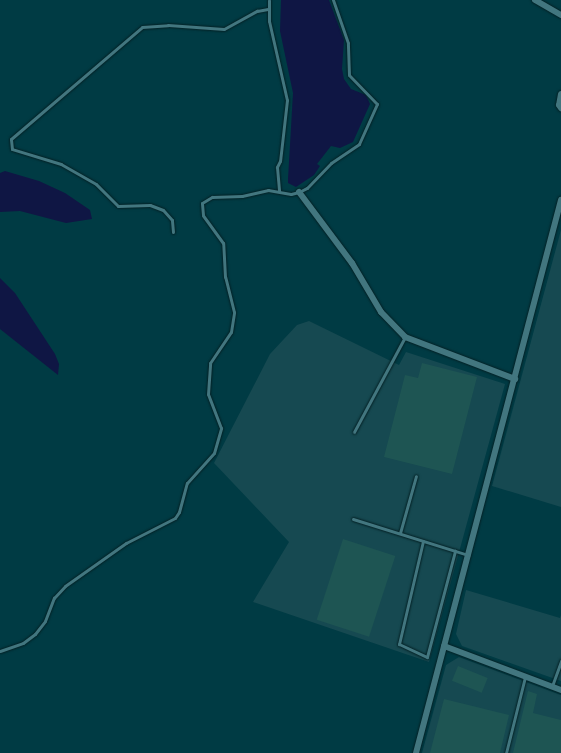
<!DOCTYPE html>
<style>
body{margin:0}
#map{position:relative;width:561px;height:753px;overflow:hidden;background:#003b44;font-family:"Fira Sans Condensed",sans-serif}
div>[style]{position:absolute}
.built>*{inset:0;background:#164951}
.water>*{inset:0;background:#0f1644}
.building>*{inset:0;background:#1e5553;transform-origin:0 0}
.roads{filter:drop-shadow(0 0 1px #042024) drop-shadow(0 0 1px #042024)}
.lane>*{height:3px;margin:-1.5px;padding:0 1.5px;transform-origin:1.5px;border-radius:1.5px;background:#42767f}
.street>*{height:6px;margin:-3px;padding:0 3px;transform-origin:3px;border-radius:3px;background:#42767f}
span{translate:-50% -50%;white-space:nowrap;text-align:center;line-height:1.15;-webkit-text-stroke:3.5px #043037;paint-order:stroke}
</style>
<div id="map">
<div class="built">
<div style="clip-path:polygon(561px 230px,561px 507px,492px 486px)"></div>
<div style="clip-path:polygon(309px 321px,399px 365px,406px 352px,505px 384px,429px 662px,253px 602px,289px 542px,214px 463px,270px 354px,297px 325px)"></div>
<div style="clip-path:polygon(466px 590px,560px 618px,561px 615px,561px 681px,462px 646px,456px 634px)"></div>
<div style="clip-path:polygon(459px 657px,561px 695px,561px 753px,422px 753px,446px 665px)"></div>
</div>
<div class="water">
<div style="clip-path:polygon(281px 0,329px 0,344px 40px,342px 69px,344px 79px,351px 89px,366px 95px,370px 104px,353px 142px,340px 148px,331px 146px,317px 164px,320px 166px,314px 175px,296px 187px,288px 183px,288px 179px,293px 93px,280px 31px)"></div>
<div style="clip-path:polygon(5px 171px,39px 181px,65px 193px,90px 210px,92px 219px,66px 223px,20px 211px,0 212px,0 173px)"></div>
<div style="clip-path:polygon(0 278px,15px 293px,55px 354px,59px 364px,58px 375px,0 329px)"></div>
</div>
<div class="building">
<div style="clip-path:polygon(422px 363px,477px 377px,452px 474px,384px 457px,405px 375px,418px 378px)"></div>
<div style="left:343px;top:539px;width:55px;height:85px;rotate:18deg"></div>
<div style="left:458px;top:666px;width:32px;height:16px;rotate:22deg"></div>
<div style="clip-path:polygon(528px 691px,537px 694px,533px 713px,561px 720px,561px 753px,513px 753px)"></div>
<div style="clip-path:polygon(444px 699px,509px 715px,500px 753px,430px 753px)"></div>
</div>
<div class="roads">
<div class="lane">
<div style="left:269px;top:0;width:21px;rotate:90deg"></div>
<div style="left:269px;top:21px;width:81px;rotate:77.2deg"></div>
<div style="left:287px;top:100px;width:61px;rotate:96.5deg"></div>
<div style="left:280px;top:161px;width:7px;rotate:117deg"></div>
<div style="left:277px;top:167px;width:24px;rotate:85deg"></div>
<div style="left:173px;top:232px;width:12px;rotate:-95deg"></div>
<div style="left:172px;top:220px;width:13px;rotate:-132deg"></div>
<div style="left:163px;top:210px;width:14px;rotate:-159deg"></div>
<div style="left:150px;top:205px;width:32px;rotate:178deg"></div>
<div style="left:118px;top:206px;width:31px;rotate:-135deg"></div>
<div style="left:96px;top:184px;width:40px;rotate:-150.3deg"></div>
<div style="left:61px;top:164px;width:51px;rotate:-163deg"></div>
<div style="left:12px;top:149px;width:10px;rotate:-96deg"></div>
<div style="left:11px;top:139px;width:172px;rotate:-40.5deg"></div>
<div style="left:142px;top:27px;width:26px;rotate:-4deg"></div>
<div style="left:168px;top:25px;width:56px;rotate:4.1deg"></div>
<div style="left:224px;top:29px;width:38px;rotate:-29deg"></div>
<div style="left:257px;top:11px;width:11px;rotate:-10deg"></div>
<div style="left:354px;top:432px;width:108px;rotate:-61.8deg"></div>
<div style="left:353px;top:519px;width:121px;rotate:17.4deg"></div>
<div style="left:400px;top:533px;width:59px;rotate:-74.3deg"></div>
<div style="left:423px;top:541px;width:106px;rotate:103.1deg"></div>
<div style="left:399px;top:644px;width:31px;rotate:25deg"></div>
<div style="left:427px;top:657px;width:110px;rotate:-75.2deg"></div>
<div style="left:0;top:651px;width:24px;rotate:-19deg"></div>
<div style="left:23px;top:643px;width:15px;rotate:-37deg"></div>
<div style="left:35px;top:634px;width:16px;rotate:-52deg"></div>
<div style="left:45px;top:621px;width:25px;rotate:-69deg"></div>
<div style="left:54px;top:598px;width:16px;rotate:-47deg"></div>
<div style="left:65px;top:586px;width:75px;rotate:-35.2deg"></div>
<div style="left:126px;top:543px;width:55px;rotate:-27deg"></div>
<div style="left:175px;top:518px;width:7px;rotate:-56deg"></div>
<div style="left:179px;top:512px;width:30px;rotate:-75deg"></div>
<div style="left:187px;top:483px;width:40px;rotate:-48deg"></div>
<div style="left:214px;top:453px;width:26px;rotate:-74deg"></div>
<div style="left:221px;top:428px;width:36px;rotate:-111deg"></div>
<div style="left:208px;top:394px;width:31px;rotate:-86deg"></div>
<div style="left:210px;top:363px;width:37px;rotate:-56deg"></div>
<div style="left:231px;top:332px;width:20px;rotate:-81deg"></div>
<div style="left:234px;top:312px;width:36px;rotate:-104deg"></div>
<div style="left:225px;top:277px;width:34px;rotate:-93deg"></div>
<div style="left:223px;top:243px;width:34px;rotate:-126deg"></div>
<div style="left:203px;top:215px;width:12px;rotate:-95deg"></div>
<div style="left:202px;top:203px;width:12px;rotate:-31deg"></div>
<div style="left:212px;top:197px;width:30px;rotate:-2deg"></div>
<div style="left:242px;top:196px;width:27px;rotate:-13deg"></div>
<div style="left:268px;top:190px;width:23px;rotate:10deg"></div>
<div style="left:291px;top:194px;width:8px;rotate:-14deg"></div>
<div style="left:299px;top:192px;width:9px;rotate:-27deg"></div>
<div style="left:307px;top:188px;width:35px;rotate:-46deg"></div>
<div style="left:331px;top:163px;width:34px;rotate:-34deg"></div>
<div style="left:359px;top:144px;width:44px;rotate:-65.8deg"></div>
<div style="left:377px;top:104px;width:40px;rotate:-134deg"></div>
<div style="left:349px;top:75px;width:32px;rotate:-92deg"></div>
<div style="left:348px;top:43px;width:46px;rotate:-109.2deg"></div>
<div style="left:552px;top:686px;width:27px;rotate:-70deg"></div>
<div style="left:506px;top:753px;width:78px;rotate:-76deg"></div>
</div>
<div class="street">
<div style="left:535px;top:0;width:30px;rotate:30deg"></div>
<div style="left:561px;top:94px;width:11px;rotate:100deg"></div>
<div style="left:559px;top:105px;width:4px;rotate:56deg"></div>
<div style="left:299px;top:192px;width:89px;rotate:53.3deg"></div>
<div style="left:352px;top:263px;width:57px;rotate:59.4deg"></div>
<div style="left:381px;top:312px;width:35px;rotate:46deg"></div>
<div style="left:405px;top:337px;width:118px;rotate:20.9deg"></div>
<div style="left:444px;top:646px;width:125px;rotate:20.6deg"></div>
<div style="left:416px;top:753px;width:572px;rotate:-75.31deg"></div>
</div>
</div>
</div>
